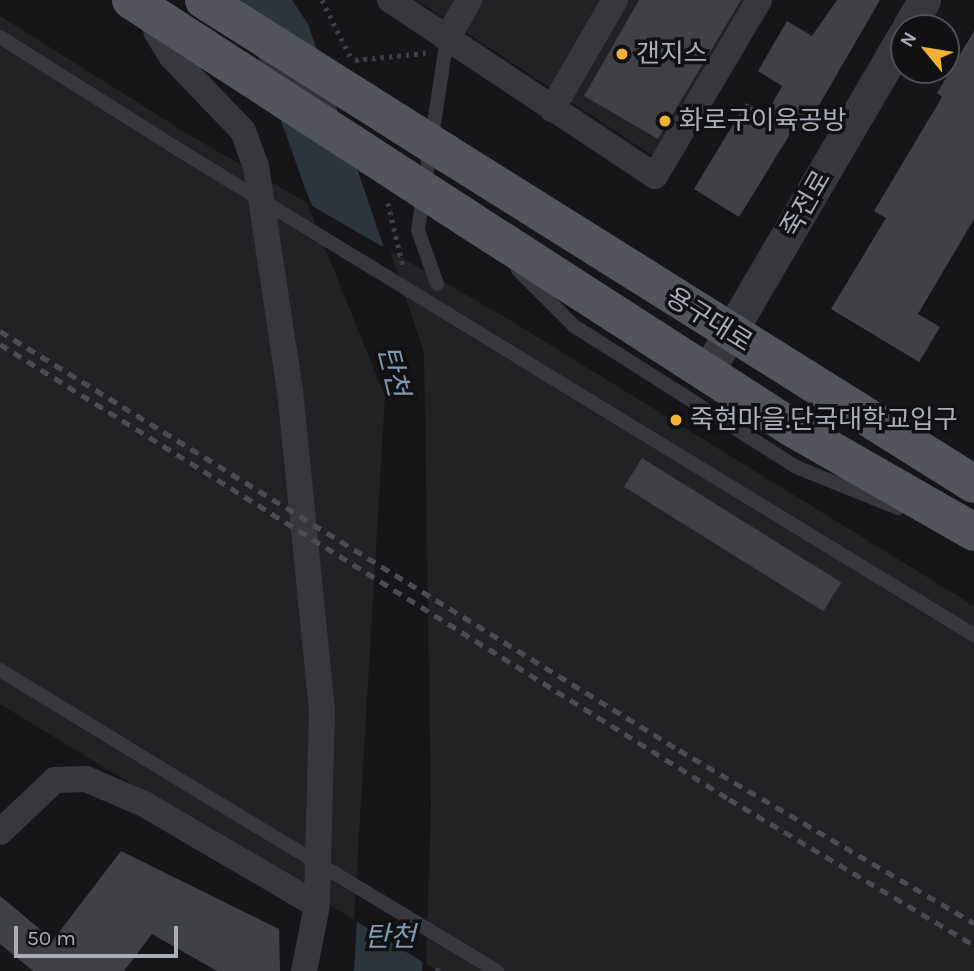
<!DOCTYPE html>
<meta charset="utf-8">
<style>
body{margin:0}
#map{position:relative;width:974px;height:971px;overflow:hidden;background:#161618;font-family:Karla,"Noto Sans KR",sans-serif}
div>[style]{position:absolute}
.built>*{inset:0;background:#222225}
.water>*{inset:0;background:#2c353c}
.pier>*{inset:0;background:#161618}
.building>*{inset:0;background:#404145;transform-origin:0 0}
.path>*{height:4.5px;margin-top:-2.25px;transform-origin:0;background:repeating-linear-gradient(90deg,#3d3f44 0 3.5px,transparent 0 8.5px)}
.service>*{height:14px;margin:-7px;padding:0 7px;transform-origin:7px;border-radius:7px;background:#37383d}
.minor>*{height:26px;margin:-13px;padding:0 13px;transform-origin:13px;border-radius:13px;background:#37383d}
.tertiary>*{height:33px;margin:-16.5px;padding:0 16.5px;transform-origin:16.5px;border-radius:16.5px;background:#37383d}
.primary>*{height:38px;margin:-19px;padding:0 19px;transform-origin:19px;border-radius:19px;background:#53555c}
.rail>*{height:5px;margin-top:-2.5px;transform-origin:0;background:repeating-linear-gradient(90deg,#4a4c52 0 9px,transparent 0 16px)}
.service-bridge>*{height:14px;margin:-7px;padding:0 7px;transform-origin:7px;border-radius:7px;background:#37383d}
.primary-bridge>*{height:38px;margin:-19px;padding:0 19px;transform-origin:19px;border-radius:19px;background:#53555c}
.dots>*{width:19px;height:19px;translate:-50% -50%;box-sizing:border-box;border:4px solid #111113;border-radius:50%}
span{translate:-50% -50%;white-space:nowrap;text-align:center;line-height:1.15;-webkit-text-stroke:7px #111113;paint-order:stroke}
.poi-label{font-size:26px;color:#a8adb8}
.left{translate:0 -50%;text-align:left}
.street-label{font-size:26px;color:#a8adb8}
.water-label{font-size:28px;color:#7f9bb3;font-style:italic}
.north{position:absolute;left:890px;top:14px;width:70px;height:70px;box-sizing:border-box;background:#111113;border:2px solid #4d4f55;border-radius:50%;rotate:300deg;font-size:19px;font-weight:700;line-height:28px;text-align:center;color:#a8adb8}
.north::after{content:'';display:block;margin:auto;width:24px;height:32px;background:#f2b134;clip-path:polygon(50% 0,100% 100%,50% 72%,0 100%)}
.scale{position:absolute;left:14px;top:926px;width:164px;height:32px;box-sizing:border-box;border:4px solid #a8adb8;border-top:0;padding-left:9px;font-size:21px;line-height:24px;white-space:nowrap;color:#a8adb8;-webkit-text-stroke:5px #111113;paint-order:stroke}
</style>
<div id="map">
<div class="built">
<div style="clip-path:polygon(417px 0,752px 0,659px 160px)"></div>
<div style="clip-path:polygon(0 16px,191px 136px,508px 319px,974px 606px,974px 971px,438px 971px,0 704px)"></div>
</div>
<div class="water">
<div style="clip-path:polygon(238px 0,292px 0,308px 24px,420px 354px,428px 806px,422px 971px,354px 971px,388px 397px,305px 188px)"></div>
</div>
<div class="pier">
<div style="clip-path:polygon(307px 203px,390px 251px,424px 353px,431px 805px,426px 964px,354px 920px,385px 397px)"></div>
</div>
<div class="building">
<div style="clip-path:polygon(639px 0,741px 0,658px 139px,584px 96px)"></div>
<div style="clip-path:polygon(837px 0,880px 0,804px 131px,795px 126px,739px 217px,694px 189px,746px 103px,766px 115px,782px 86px,758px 71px,787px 21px,812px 36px)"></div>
<div style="clip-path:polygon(974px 31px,974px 219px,918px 314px,940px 327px,919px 362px,831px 309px,886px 218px,874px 211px,942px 97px,937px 93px)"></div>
<div style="left:642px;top:458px;width:235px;height:34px;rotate:32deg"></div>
<div style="clip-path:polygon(121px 851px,279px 929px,280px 971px,217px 971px,152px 934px,124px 971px,33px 971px,0 944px,0 896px,53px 940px)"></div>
</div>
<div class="path">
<div style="left:322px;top:0;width:65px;rotate:63.4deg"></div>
<div style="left:355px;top:60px;width:71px;rotate:-5.6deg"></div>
<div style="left:388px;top:203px;width:65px;rotate:76.6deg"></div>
<div style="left:438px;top:968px;width:3px;rotate:90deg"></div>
</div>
<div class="service">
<div style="left:0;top:37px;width:208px;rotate:32.2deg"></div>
<div style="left:518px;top:270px;width:79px;rotate:45deg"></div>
<div style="left:574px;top:326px;width:263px;rotate:32.4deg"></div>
<div style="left:796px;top:467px;width:110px;rotate:21.9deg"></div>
<div style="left:437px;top:284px;width:57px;rotate:-109.4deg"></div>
<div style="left:418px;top:230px;width:193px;rotate:-81.4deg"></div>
<div style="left:518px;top:357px;width:534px;rotate:31.37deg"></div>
<div style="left:0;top:670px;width:228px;rotate:31.4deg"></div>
</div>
<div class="minor">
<div style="left:390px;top:0;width:318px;rotate:33.6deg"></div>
<div style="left:655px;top:176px;width:204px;rotate:-59.4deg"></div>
<div style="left:151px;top:13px;width:21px;rotate:73deg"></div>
<div style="left:157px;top:33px;width:28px;rotate:58deg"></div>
<div style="left:172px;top:57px;width:103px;rotate:46.2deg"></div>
<div style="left:243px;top:131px;width:37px;rotate:70deg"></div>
<div style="left:256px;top:166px;width:227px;rotate:81.4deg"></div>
<div style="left:290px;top:390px;width:322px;rotate:84.3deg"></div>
<div style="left:322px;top:710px;width:195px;rotate:91.5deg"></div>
<div style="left:317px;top:905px;width:67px;rotate:101.1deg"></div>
<div style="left:447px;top:39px;width:45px;rotate:-60.6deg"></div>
<div style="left:552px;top:109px;width:126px;rotate:-60deg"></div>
<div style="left:0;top:832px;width:76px;rotate:-43.4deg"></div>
<div style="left:55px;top:780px;width:31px;rotate:-2deg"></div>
<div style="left:86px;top:779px;width:63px;rotate:23.3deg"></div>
<div style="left:144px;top:804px;width:200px;rotate:30.3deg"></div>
</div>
<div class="tertiary">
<div style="left:908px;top:28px;width:32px;rotate:-60deg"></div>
<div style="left:707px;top:372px;width:390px;rotate:-59.7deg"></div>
</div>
<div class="primary">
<div style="left:446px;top:153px;width:623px;rotate:32.08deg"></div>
<div style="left:465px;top:217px;width:386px;rotate:32.8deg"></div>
<div style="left:789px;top:426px;width:213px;rotate:29.8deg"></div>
</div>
<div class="rail">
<div style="left:0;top:331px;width:798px;rotate:31.68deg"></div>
<div style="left:679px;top:750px;width:342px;rotate:30.4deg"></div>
<div style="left:0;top:344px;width:859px;rotate:31.97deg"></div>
<div style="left:729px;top:799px;width:285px;rotate:30.8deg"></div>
</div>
<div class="service-bridge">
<div style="left:176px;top:148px;width:401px;rotate:31.4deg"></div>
<div style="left:195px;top:789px;width:353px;rotate:31.1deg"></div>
</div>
<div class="primary-bridge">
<div style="left:131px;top:0;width:398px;rotate:33deg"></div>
<div style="left:204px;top:0;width:286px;rotate:32.3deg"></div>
</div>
<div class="dots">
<div style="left:622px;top:54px;background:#f2b134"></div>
<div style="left:665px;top:121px;background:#f2b134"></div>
<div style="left:676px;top:420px;background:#f2b134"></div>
</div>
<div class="poi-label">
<span class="left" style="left:636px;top:54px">갠지스</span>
<span class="left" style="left:679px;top:121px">화로구이육공방</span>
<span class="left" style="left:690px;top:420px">죽현마을.단국대학교입구</span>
</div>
<div class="street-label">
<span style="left:806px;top:204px;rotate:-60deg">죽전로</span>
<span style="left:709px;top:320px;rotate:32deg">용구대로</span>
</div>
<div class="water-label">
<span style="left:393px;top:371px;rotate:76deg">탄천</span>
<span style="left:390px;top:937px">탄천</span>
</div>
<div class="north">N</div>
<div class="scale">50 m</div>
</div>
